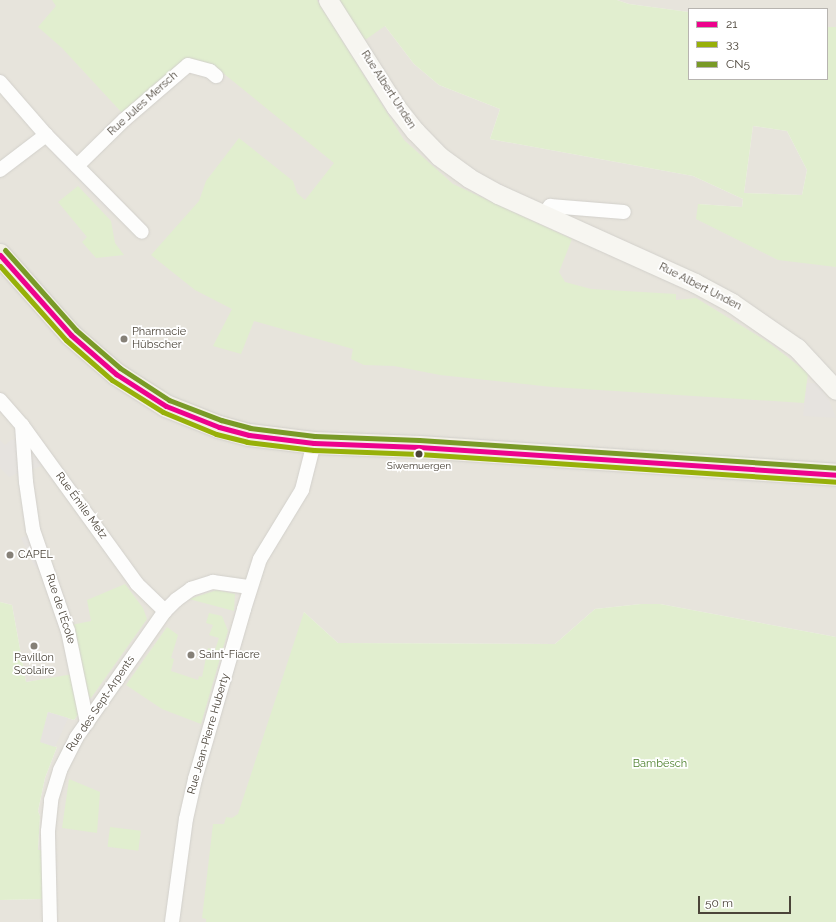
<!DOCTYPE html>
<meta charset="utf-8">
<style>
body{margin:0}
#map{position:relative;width:836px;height:922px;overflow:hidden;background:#f4f2ee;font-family:Raleway,sans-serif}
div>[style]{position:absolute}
.residential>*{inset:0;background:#e7e4dc}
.green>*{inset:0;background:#e1eecf;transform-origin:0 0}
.parking>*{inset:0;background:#e6e3df}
.roads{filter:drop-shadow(0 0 1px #d2d0cb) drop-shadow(0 0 1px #d2d0cb)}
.minor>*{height:14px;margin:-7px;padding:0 7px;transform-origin:7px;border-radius:7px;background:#fdfdfc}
.secondary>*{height:19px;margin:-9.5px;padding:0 9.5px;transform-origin:9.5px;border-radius:9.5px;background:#f7f6f1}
.primary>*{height:22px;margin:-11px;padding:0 11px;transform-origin:11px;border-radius:11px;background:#f2efe6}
.bus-1>*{height:5px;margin:-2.5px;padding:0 2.5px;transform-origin:2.5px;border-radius:2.5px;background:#ed028c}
.bus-2>*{height:5px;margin:-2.5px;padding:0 2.5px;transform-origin:2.5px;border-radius:2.5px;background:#97b009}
.bus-3>*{height:5px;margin:-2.5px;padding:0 2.5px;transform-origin:2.5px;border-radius:2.5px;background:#799a27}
.dots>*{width:11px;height:11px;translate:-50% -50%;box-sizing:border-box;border:2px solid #fff;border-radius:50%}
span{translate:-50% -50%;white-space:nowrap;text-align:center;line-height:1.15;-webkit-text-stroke:3.5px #fff;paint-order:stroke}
.bus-label{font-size:10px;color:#4b4439}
.street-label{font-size:11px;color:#4b4439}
.poi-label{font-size:11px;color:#4b4439}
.left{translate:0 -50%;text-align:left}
.park-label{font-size:11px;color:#4a7f2a}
.legend{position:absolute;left:688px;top:8px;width:140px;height:72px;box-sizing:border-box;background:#fff;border:1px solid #b7b4b0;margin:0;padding:5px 7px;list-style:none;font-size:12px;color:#4b4439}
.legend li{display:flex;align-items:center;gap:8px;height:20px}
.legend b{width:20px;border:1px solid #b7b4b0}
.scale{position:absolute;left:698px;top:896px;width:93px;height:18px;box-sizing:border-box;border:2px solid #4b4439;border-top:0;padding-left:5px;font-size:12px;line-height:14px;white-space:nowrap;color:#4b4439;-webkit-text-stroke:3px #fff;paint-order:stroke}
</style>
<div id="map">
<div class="residential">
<div style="clip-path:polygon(0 0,337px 0,385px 26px,414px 64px,439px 85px,500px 109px,490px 139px,693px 176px,743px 199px,742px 207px,698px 204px,836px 267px,836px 637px,660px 604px,641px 604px,595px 609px,555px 644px,338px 643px,304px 612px,265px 922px,0 922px,0 900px,45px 899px,44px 850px,38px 850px,40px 816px,38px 811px,45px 778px,57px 747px,40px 742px,48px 712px,74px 720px,78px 715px,73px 675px,26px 682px,12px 605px,0 602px)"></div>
<div style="clip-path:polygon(617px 0,836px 0,836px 27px,827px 27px,827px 9px,689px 9px,689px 12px,629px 4px)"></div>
<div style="clip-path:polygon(753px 126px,787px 131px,807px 170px,802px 195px,744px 193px)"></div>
</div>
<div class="green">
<div style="clip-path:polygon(52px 0,317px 0,404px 140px,453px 184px,572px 239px,559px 272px,565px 282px,591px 289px,676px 294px,676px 300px,696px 298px,768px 342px,808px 373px,804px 403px,552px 387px,440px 375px,394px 366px,364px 365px,351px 359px,353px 349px,254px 321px,241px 354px,213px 346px,232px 309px,195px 290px,151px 255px,199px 201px,206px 181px,239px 138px,293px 181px,297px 193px,305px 200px,334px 163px,213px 65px,188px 58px,124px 115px,62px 48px,38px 27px,56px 6px)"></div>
<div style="clip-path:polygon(evenodd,337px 0,617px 0,629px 4px,689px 12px,689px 79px,827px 79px,827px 27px,836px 27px,836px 267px,778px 260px,696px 219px,698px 204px,742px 207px,743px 199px,693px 176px,490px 139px,500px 109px,439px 85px,414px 64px,385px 26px,365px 40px,337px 0,753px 126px,787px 131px,807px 170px,802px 195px,744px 193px,753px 126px)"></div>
<div style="clip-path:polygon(78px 186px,111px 221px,115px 243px,124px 255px,96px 258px,82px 242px,87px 237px,58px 202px)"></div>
<div style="clip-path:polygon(125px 584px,143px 608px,147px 619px,91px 698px,84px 696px,81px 658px,71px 625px,91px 621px,87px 600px)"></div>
<div style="clip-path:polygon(217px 590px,235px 594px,234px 611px,189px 599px)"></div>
<div style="clip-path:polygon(0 602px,12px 605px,26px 682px,73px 674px,78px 715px,74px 720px,48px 712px,41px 742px,57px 747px,45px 778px,38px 811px,40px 816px,38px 850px,44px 850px,45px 899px,0 900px)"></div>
<div style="clip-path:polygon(641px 604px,660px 604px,836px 637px,836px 922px,206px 922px,206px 919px,202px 918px,213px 824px,224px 824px,226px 817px,232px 818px,238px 814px,304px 612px,338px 643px,555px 644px,595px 609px)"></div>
<div style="clip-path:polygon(209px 613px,222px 616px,228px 631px,201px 724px,162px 709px,126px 685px,167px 627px,178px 635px,171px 658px,174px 659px,171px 671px,198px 680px,199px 676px,202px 677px,208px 648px,215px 650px,219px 638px,209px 635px,213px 625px,206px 623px)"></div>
<div style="clip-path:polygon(69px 779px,100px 792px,97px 833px,62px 828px)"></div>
<div style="left:110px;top:827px;width:31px;height:20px;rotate:7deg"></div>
</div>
<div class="parking">
<div style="clip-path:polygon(55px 152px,112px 209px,109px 211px,53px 154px)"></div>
<div style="clip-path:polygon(807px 383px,817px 383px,829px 400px,836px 418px,803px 416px)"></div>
<div style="clip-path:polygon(20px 438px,23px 471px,9px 477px,0 468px,0 440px,5px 445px,11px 440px)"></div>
<div style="clip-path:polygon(30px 445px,44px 465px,29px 470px)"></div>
<div style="clip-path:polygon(26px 536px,34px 537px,43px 567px,35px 567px,21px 538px)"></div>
<div style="clip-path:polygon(48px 712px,68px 718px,55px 747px,40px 742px)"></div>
</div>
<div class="roads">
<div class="minor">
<div style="left:0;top:82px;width:70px;rotate:49deg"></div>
<div style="left:46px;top:135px;width:136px;rotate:45.3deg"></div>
<div style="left:77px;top:166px;width:66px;rotate:-44.4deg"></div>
<div style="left:124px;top:120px;width:84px;rotate:-40.7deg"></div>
<div style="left:188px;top:65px;width:23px;rotate:15deg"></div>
<div style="left:210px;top:71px;width:8px;rotate:40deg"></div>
<div style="left:0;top:170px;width:58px;rotate:-37.3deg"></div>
<div style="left:544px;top:215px;width:11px;rotate:-56deg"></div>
<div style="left:550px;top:206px;width:74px;rotate:4.6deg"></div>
<div style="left:0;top:400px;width:33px;rotate:49deg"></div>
<div style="left:22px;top:425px;width:196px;rotate:54.1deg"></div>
<div style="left:137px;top:584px;width:39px;rotate:44deg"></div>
<div style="left:22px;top:425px;width:57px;rotate:86deg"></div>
<div style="left:26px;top:482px;width:49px;rotate:81.7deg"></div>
<div style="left:33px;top:530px;width:107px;rotate:70.9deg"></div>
<div style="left:68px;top:631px;width:94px;rotate:78.3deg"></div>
<div style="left:50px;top:922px;width:91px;rotate:-91.3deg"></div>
<div style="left:48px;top:831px;width:31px;rotate:-84deg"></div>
<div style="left:51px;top:800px;width:31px;rotate:-73deg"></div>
<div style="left:60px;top:770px;width:36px;rotate:-63deg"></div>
<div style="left:76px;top:738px;width:155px;rotate:-55deg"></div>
<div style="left:165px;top:611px;width:16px;rotate:-45deg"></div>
<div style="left:176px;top:600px;width:19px;rotate:-36deg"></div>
<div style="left:191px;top:589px;width:23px;rotate:-18deg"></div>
<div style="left:213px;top:582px;width:37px;rotate:8deg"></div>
<div style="left:172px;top:922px;width:104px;rotate:-82.3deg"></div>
<div style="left:186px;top:819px;width:41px;rotate:-77.3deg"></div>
<div style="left:195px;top:779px;width:177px;rotate:-73.9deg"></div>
<div style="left:244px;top:609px;width:52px;rotate:-72.3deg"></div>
<div style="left:260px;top:559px;width:81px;rotate:-58.7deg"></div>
<div style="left:302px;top:490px;width:49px;rotate:-75.7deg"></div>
</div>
<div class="secondary">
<div style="left:328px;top:0;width:127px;rotate:57.6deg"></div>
<div style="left:396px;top:107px;width:31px;rotate:52deg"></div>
<div style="left:415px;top:131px;width:35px;rotate:46deg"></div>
<div style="left:439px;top:156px;width:37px;rotate:36deg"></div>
<div style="left:469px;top:178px;width:33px;rotate:29deg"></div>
<div style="left:498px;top:194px;width:216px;rotate:24.3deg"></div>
<div style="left:695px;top:283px;width:42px;rotate:28.4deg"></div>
<div style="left:732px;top:303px;width:79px;rotate:34.7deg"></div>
<div style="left:797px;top:348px;width:57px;rotate:47.1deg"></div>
</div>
<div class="primary">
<div style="left:0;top:255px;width:107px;rotate:48.4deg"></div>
<div style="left:71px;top:335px;width:60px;rotate:40.9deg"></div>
<div style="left:116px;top:374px;width:59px;rotate:32.6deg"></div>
<div style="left:166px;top:406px;width:57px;rotate:21.6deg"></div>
<div style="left:219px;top:427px;width:31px;rotate:15deg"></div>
<div style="left:249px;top:435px;width:65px;rotate:7deg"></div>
<div style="left:314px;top:443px;width:105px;rotate:2.2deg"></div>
<div style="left:419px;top:447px;width:418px;rotate:3.8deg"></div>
</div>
</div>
<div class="bus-1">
<div style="left:0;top:255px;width:107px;rotate:48.4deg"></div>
<div style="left:71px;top:335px;width:60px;rotate:40.9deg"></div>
<div style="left:116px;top:374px;width:59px;rotate:32.6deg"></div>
<div style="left:166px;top:406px;width:57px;rotate:21.6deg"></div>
<div style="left:219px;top:427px;width:31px;rotate:15deg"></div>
<div style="left:249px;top:435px;width:65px;rotate:7deg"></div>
<div style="left:314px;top:443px;width:105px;rotate:2.2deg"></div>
<div style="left:419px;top:447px;width:418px;rotate:3.8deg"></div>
</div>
<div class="bus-2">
<div style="left:0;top:266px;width:99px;rotate:48.3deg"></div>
<div style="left:66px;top:340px;width:61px;rotate:41deg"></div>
<div style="left:112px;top:380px;width:60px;rotate:32.1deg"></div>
<div style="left:163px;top:412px;width:57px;rotate:22.5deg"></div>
<div style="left:216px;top:434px;width:32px;rotate:14deg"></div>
<div style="left:247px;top:442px;width:67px;rotate:6.8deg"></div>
<div style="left:314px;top:450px;width:105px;rotate:2.2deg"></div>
<div style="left:419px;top:454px;width:418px;rotate:3.8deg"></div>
</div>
<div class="bus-3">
<div style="left:5px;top:250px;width:107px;rotate:48.4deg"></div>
<div style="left:76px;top:330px;width:58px;rotate:40.8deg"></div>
<div style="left:120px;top:368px;width:59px;rotate:33.1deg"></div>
<div style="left:169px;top:400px;width:56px;rotate:21deg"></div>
<div style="left:221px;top:420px;width:30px;rotate:15deg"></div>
<div style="left:250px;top:428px;width:65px;rotate:7deg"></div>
<div style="left:315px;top:436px;width:104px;rotate:2.2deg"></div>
<div style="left:419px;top:440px;width:418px;rotate:3.8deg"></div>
</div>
<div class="dots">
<div style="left:124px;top:339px;background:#868178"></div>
<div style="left:419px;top:454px;background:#4b4439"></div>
<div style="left:10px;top:555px;background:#868178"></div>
<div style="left:34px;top:646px;background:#868178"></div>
<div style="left:191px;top:655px;background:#868178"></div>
</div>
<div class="bus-label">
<span style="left:419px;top:466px">Siwemuergen</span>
</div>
<div class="street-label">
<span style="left:388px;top:90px;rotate:57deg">Rue Albert Unden</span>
<span style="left:143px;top:104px;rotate:-42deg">Rue Jules Mersch</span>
<span style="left:700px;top:287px;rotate:27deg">Rue Albert Unden</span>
<span style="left:81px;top:506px;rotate:54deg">Rue Émile Metz</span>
<span style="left:60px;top:609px;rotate:72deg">Rue de l'École</span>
<span style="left:101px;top:704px;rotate:-56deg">Rue des Sept-Arpents</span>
<span style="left:209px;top:734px;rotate:-74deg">Rue Jean-Pierre Huberty</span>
</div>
<div class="poi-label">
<span class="left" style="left:132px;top:339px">Pharmacie<br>Hübscher</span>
<span class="left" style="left:18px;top:555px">CAPEL</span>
<span class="left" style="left:199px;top:655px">Saint-Fiacre</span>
<span style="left:34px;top:665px">Pavillon<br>Scolaire</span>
</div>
<div class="park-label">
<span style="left:660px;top:764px">Bambësch</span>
</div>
<ul class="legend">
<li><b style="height:5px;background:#ed028c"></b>21</li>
<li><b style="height:5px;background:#97b009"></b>33</li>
<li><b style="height:5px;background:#799a27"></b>CN5</li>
</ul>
<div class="scale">50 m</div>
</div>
